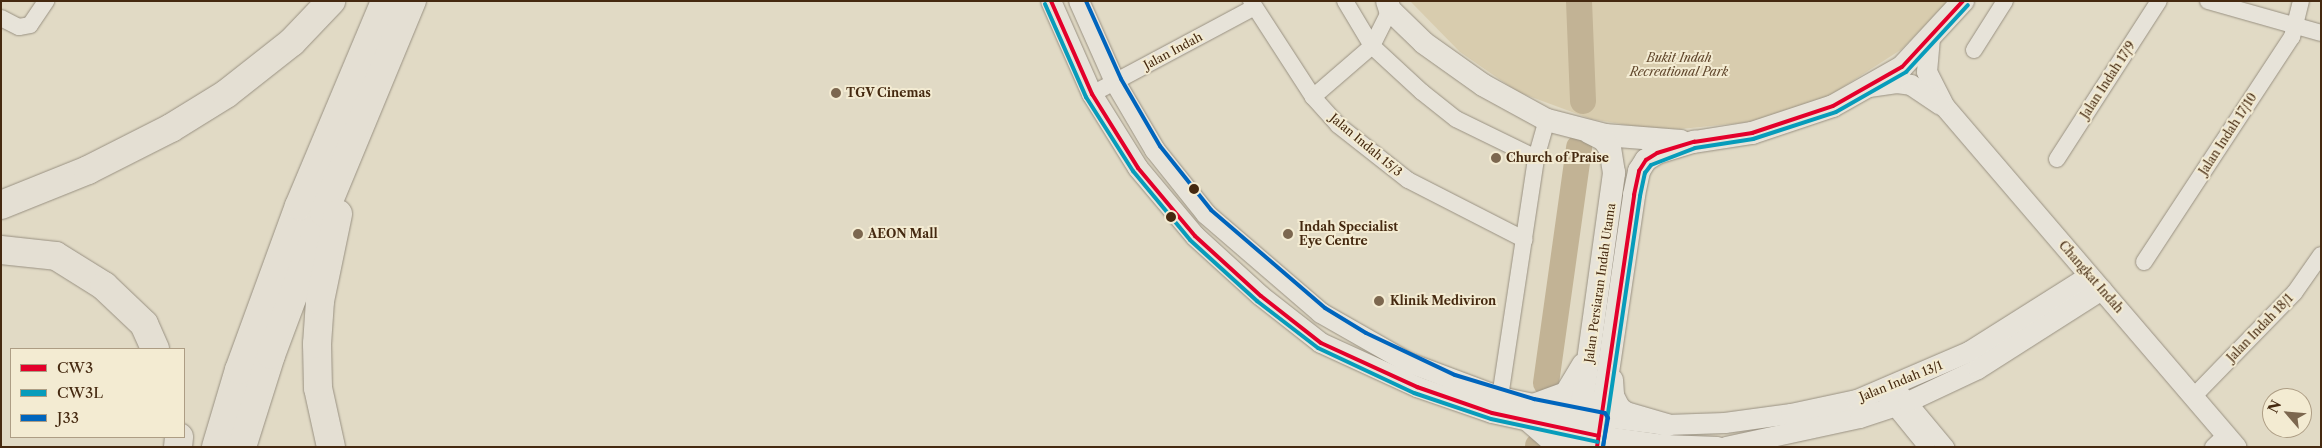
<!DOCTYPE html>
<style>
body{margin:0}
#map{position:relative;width:2322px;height:448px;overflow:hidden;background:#e1dac5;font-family:"Libre Caslon Text",serif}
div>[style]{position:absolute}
.green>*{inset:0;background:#d8ccae}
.river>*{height:26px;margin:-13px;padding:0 13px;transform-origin:13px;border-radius:13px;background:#c2b395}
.roads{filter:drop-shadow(0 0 1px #999182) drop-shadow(0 0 1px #999182)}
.minor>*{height:16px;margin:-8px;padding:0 8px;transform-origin:8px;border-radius:8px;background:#e7e3d9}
.tertiary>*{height:20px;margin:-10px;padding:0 10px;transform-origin:10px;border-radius:10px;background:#e7e3d9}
.secondary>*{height:22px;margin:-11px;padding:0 11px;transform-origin:11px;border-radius:11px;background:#e7e3d9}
.motorway>*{height:28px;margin:-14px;padding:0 14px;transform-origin:14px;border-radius:14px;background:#e4dfd3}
.bus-1>*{height:4px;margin:-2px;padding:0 2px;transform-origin:2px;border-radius:2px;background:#e4002b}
.bus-2>*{height:4px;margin:-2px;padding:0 2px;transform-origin:2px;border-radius:2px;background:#079cbb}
.bus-3>*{height:4px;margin:-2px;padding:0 2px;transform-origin:2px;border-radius:2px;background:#0065bd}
.dots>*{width:14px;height:14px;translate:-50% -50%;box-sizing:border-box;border:2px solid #f3ebd2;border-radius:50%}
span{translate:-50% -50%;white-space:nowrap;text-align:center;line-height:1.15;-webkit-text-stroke:4px #f3ebd2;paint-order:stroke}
.street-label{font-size:12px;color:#452910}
.park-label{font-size:12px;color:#61472c;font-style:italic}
.poi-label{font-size:12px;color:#452910;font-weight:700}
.left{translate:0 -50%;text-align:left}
.frame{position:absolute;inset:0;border:2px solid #452910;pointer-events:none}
.legend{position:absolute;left:10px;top:348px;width:175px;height:90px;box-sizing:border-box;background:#f3ebd2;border:1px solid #ad9d84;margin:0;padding:6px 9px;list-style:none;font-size:15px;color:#452910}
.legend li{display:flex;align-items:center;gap:10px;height:25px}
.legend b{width:25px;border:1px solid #ad9d84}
.north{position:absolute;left:2262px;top:388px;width:50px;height:50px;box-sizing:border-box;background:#f3ebd2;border:1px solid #ad9d84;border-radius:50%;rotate:297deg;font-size:14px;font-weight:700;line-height:20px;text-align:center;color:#452910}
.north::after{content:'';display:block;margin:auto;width:18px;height:22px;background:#7c674f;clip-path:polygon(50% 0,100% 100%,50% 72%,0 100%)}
</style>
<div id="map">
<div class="green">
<div style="clip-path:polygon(1410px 1px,1948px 1px,1902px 49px,1829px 96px,1751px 122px,1680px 129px,1639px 127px,1591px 119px,1518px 92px,1460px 52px)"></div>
</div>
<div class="river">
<div style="left:1579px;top:1px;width:100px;rotate:87.7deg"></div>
<div style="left:1546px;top:383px;width:238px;rotate:-82deg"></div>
<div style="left:1538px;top:447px;width:1px;rotate:-90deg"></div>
</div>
<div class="roads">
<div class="minor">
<div style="left:1251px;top:1px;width:114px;rotate:57.1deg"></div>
<div style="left:1313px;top:97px;width:38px;rotate:48deg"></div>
<div style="left:1338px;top:125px;width:89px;rotate:38.2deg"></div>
<div style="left:1408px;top:180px;width:131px;rotate:27.1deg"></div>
<div style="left:1345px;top:1px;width:52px;rotate:59deg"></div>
<div style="left:1372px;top:46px;width:68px;rotate:42.6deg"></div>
<div style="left:1422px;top:92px;width:43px;rotate:38.5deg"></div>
<div style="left:1456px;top:119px;width:89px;rotate:26deg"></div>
<div style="left:2208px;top:1px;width:117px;rotate:15.8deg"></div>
<div style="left:1px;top:18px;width:20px;rotate:27deg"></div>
<div style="left:19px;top:27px;width:11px;rotate:-10deg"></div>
<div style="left:30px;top:25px;width:29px;rotate:-56deg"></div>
<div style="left:1974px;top:50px;width:58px;rotate:-57.7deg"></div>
<div style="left:1092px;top:94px;width:183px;rotate:-28.1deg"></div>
<div style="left:1313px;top:97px;width:78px;rotate:-40.8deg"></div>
<div style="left:1372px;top:46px;width:40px;rotate:-63.4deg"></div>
<div style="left:2057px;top:159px;width:188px;rotate:-57.2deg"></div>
<div style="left:2144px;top:262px;width:269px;rotate:-56.7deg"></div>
<div style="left:2292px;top:37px;width:37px;rotate:-76deg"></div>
<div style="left:1895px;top:386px;width:80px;rotate:50.1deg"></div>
<div style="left:1500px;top:397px;width:242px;rotate:-81.4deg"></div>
<div style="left:1536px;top:158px;width:40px;rotate:-74deg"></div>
<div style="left:2193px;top:397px;width:146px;rotate:-45.8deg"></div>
<div style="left:2295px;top:292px;width:45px;rotate:-54.9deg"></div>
<div style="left:1887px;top:398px;width:63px;rotate:50.8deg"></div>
<div style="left:2213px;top:447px;width:18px;rotate:-43deg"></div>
</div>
<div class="tertiary">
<div style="left:1051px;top:1px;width:102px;rotate:66.2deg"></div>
<div style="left:1092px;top:94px;width:87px;rotate:58.1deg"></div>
<div style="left:1138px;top:168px;width:89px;rotate:50deg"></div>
<div style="left:1195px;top:236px;width:89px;rotate:42.3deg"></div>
<div style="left:1261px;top:296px;width:76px;rotate:38.1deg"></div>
<div style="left:1321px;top:343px;width:106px;rotate:24.6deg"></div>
<div style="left:1417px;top:387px;width:79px;rotate:19.1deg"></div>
<div style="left:1492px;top:413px;width:109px;rotate:12.1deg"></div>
<div style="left:1599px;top:436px;width:67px;rotate:7.8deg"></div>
<div style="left:1665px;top:445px;width:53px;rotate:2.2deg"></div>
<div style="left:1079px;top:1px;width:89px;rotate:66deg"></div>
<div style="left:1115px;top:82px;width:79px;rotate:59.5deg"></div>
<div style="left:1155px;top:150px;width:82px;rotate:51.4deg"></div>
<div style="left:1206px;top:214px;width:152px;rotate:40.7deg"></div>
<div style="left:1321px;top:313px;width:99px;rotate:29.7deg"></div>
<div style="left:1407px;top:362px;width:99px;rotate:20.6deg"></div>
<div style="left:1500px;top:397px;width:83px;rotate:11.9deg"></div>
<div style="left:1581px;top:414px;width:87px;rotate:7.3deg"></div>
<div style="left:1667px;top:425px;width:58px;rotate:-2deg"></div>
<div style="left:1725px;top:423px;width:67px;rotate:-7.8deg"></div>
<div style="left:1791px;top:414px;width:67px;rotate:-12deg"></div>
<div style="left:1857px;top:400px;width:122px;rotate:-23.2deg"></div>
<div style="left:1969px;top:352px;width:142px;rotate:-32.3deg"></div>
<div style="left:1930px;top:38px;width:34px;rotate:95deg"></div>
<div style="left:1927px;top:72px;width:39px;rotate:63deg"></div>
<div style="left:1945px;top:107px;width:448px;rotate:49.4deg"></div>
<div style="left:1869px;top:87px;width:28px;rotate:-8deg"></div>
<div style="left:1897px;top:83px;width:14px;rotate:8deg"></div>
<div style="left:1911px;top:85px;width:36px;rotate:34deg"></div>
<div style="left:1726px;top:447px;width:137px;rotate:-12.2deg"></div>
<div style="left:1860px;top:418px;width:51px;rotate:-18.4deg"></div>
<div style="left:1908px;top:402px;width:77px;rotate:-25.2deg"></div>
<div style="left:1978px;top:369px;width:147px;rotate:-32.5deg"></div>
</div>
<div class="secondary">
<div style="left:1387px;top:1px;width:9px;rotate:72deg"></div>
<div style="left:1390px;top:10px;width:47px;rotate:44.1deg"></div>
<div style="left:1424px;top:43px;width:72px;rotate:35.4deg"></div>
<div style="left:1483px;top:85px;width:73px;rotate:28.7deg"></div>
<div style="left:1547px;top:120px;width:60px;rotate:14.5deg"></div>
<div style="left:1605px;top:135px;width:76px;rotate:4.5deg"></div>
<div style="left:1612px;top:380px;width:16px;rotate:86deg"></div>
<div style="left:1613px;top:396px;width:13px;rotate:63deg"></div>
<div style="left:1619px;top:408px;width:9px;rotate:36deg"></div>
<div style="left:1626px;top:413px;width:43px;rotate:16.3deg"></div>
<div style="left:1533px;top:405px;width:35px;rotate:-20deg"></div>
<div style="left:1566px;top:393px;width:33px;rotate:-59deg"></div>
<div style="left:1530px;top:422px;width:38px;rotate:41deg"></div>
<div style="left:1576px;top:447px;width:277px;rotate:-82.1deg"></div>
<div style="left:1614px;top:173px;width:24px;rotate:-99deg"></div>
<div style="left:1610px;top:149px;width:11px;rotate:-124deg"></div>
<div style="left:1604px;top:140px;width:16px;rotate:-153deg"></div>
<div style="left:1597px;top:447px;width:255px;rotate:-81.6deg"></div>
<div style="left:1634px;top:195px;width:25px;rotate:-78deg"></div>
<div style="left:1639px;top:171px;width:13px;rotate:-58deg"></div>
<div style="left:1646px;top:160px;width:13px;rotate:-32deg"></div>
<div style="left:1657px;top:153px;width:39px;rotate:-17deg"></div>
<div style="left:1694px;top:142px;width:59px;rotate:-8.8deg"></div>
<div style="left:1752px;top:133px;width:85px;rotate:-18.4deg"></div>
<div style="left:1833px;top:106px;width:79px;rotate:-29.5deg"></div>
<div style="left:1902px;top:67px;width:90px;rotate:-47.3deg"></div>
<div style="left:1658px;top:447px;width:7px;rotate:-16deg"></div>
</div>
<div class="motorway">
<div style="left:1px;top:205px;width:94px;rotate:-21.9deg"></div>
<div style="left:88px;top:170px;width:93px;rotate:-26.8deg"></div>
<div style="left:171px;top:128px;width:65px;rotate:-31.7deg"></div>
<div style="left:226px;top:94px;width:84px;rotate:-38.2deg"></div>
<div style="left:292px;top:42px;width:57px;rotate:-46.4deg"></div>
<div style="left:1px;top:250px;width:55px;rotate:6.2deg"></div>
<div style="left:56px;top:256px;width:57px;rotate:32deg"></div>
<div style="left:104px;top:286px;width:55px;rotate:43.5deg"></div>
<div style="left:144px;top:324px;width:27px;rotate:66deg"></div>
<div style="left:178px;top:447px;width:10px;rotate:-84deg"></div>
<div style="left:216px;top:447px;width:80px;rotate:-73.4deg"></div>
<div style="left:239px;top:370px;width:175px;rotate:-69.9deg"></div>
<div style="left:299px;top:206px;width:222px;rotate:-67.2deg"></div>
<div style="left:242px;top:447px;width:96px;rotate:-72.5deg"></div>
<div style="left:271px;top:355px;width:152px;rotate:-69.5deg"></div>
<div style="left:324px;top:213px;width:230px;rotate:-67.5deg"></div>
<div style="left:331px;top:447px;width:60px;rotate:-102.4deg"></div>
<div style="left:318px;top:388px;width:44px;rotate:-91.3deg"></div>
<div style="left:317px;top:344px;width:43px;rotate:-86deg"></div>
<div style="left:320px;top:301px;width:89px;rotate:-78.3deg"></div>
</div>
</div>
<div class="bus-1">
<div style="left:1051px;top:1px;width:102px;rotate:66.2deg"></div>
<div style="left:1092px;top:94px;width:87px;rotate:58.1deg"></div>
<div style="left:1138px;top:168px;width:89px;rotate:50deg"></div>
<div style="left:1195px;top:236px;width:89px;rotate:42.3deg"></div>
<div style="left:1261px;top:296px;width:76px;rotate:38.1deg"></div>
<div style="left:1321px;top:343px;width:106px;rotate:24.6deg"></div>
<div style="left:1417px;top:387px;width:79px;rotate:19.1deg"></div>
<div style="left:1492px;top:413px;width:109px;rotate:12.1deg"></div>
<div style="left:1597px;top:447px;width:255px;rotate:-81.6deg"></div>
<div style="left:1634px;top:195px;width:25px;rotate:-78deg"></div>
<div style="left:1639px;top:171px;width:13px;rotate:-58deg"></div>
<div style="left:1646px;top:160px;width:13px;rotate:-32deg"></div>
<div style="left:1657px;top:153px;width:39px;rotate:-17deg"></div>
<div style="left:1694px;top:142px;width:59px;rotate:-8.8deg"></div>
<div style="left:1752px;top:133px;width:85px;rotate:-18.4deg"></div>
<div style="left:1833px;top:106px;width:79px;rotate:-29.5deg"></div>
<div style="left:1902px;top:67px;width:90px;rotate:-47.3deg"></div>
</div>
<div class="bus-2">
<div style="left:1045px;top:4px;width:102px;rotate:66.2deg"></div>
<div style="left:1086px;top:97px;width:88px;rotate:57.6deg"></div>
<div style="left:1133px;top:171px;width:89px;rotate:50.4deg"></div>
<div style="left:1190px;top:240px;width:91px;rotate:42.3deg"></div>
<div style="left:1257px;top:301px;width:77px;rotate:37.6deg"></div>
<div style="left:1318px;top:348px;width:106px;rotate:25.1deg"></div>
<div style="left:1414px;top:393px;width:81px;rotate:18.7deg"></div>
<div style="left:1491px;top:419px;width:109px;rotate:12.1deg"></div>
<div style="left:1603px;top:447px;width:254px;rotate:-81.6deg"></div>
<div style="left:1640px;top:196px;width:24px;rotate:-78deg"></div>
<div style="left:1645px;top:173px;width:10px;rotate:-53deg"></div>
<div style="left:1651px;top:165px;width:47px;rotate:-21.1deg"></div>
<div style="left:1695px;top:148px;width:59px;rotate:-8.8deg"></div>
<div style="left:1753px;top:139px;width:87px;rotate:-18deg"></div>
<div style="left:1836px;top:112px;width:81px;rotate:-29.7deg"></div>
<div style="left:1906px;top:72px;width:91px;rotate:-47.2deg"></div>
</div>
<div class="bus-3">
<div style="left:1086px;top:1px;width:85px;rotate:65.8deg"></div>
<div style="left:1121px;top:79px;width:78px;rotate:59.8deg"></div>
<div style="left:1160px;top:146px;width:82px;rotate:51.4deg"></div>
<div style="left:1211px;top:210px;width:150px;rotate:40.7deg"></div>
<div style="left:1325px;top:308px;width:48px;rotate:31.4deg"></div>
<div style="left:1366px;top:333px;width:98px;rotate:25.3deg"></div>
<div style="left:1455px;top:375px;width:83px;rotate:16.9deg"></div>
<div style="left:1534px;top:399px;width:72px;rotate:11.2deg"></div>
<div style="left:1605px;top:413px;width:6px;rotate:59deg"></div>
<div style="left:1608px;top:418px;width:29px;rotate:100deg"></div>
</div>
<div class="dots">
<div style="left:836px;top:93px;background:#7c674f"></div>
<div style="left:1496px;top:158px;background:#7c674f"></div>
<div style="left:1194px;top:189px;background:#452910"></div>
<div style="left:1171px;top:217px;background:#452910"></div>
<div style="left:858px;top:234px;background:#7c674f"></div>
<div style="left:1288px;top:234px;background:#7c674f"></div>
<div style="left:1379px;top:301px;background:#7c674f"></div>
</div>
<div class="street-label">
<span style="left:1173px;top:51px;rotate:-28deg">Jalan Indah</span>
<span style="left:2108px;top:80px;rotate:-57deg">Jalan Indah 17/9</span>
<span style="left:2228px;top:134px;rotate:-57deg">Jalan Indah 17/10</span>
<span style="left:1366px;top:145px;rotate:40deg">Jalan Indah 15/3</span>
<span style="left:2091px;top:277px;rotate:49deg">Changkat Indah</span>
<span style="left:1600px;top:283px;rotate:-82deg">Jalan Persiaran Indah Utama</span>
<span style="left:2260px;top:328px;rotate:-46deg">Jalan Indah 18/1</span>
<span style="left:1901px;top:381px;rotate:-22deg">Jalan Indah 13/1</span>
</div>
<div class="park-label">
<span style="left:1679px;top:65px">Bukit Indah<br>Recreational Park</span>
</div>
<div class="poi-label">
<span class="left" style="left:846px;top:93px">TGV Cinemas</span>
<span class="left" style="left:1506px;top:158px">Church of Praise</span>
<span class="left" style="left:1299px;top:234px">Indah Specialist<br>Eye Centre</span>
<span class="left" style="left:868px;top:234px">AEON Mall</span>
<span class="left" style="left:1390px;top:301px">Klinik Mediviron</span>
</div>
<div class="frame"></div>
<ul class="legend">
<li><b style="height:6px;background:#e4002b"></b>CW3</li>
<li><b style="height:6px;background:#079cbb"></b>CW3L</li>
<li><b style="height:6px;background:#0065bd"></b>J33</li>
</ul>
<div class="north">N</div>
</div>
